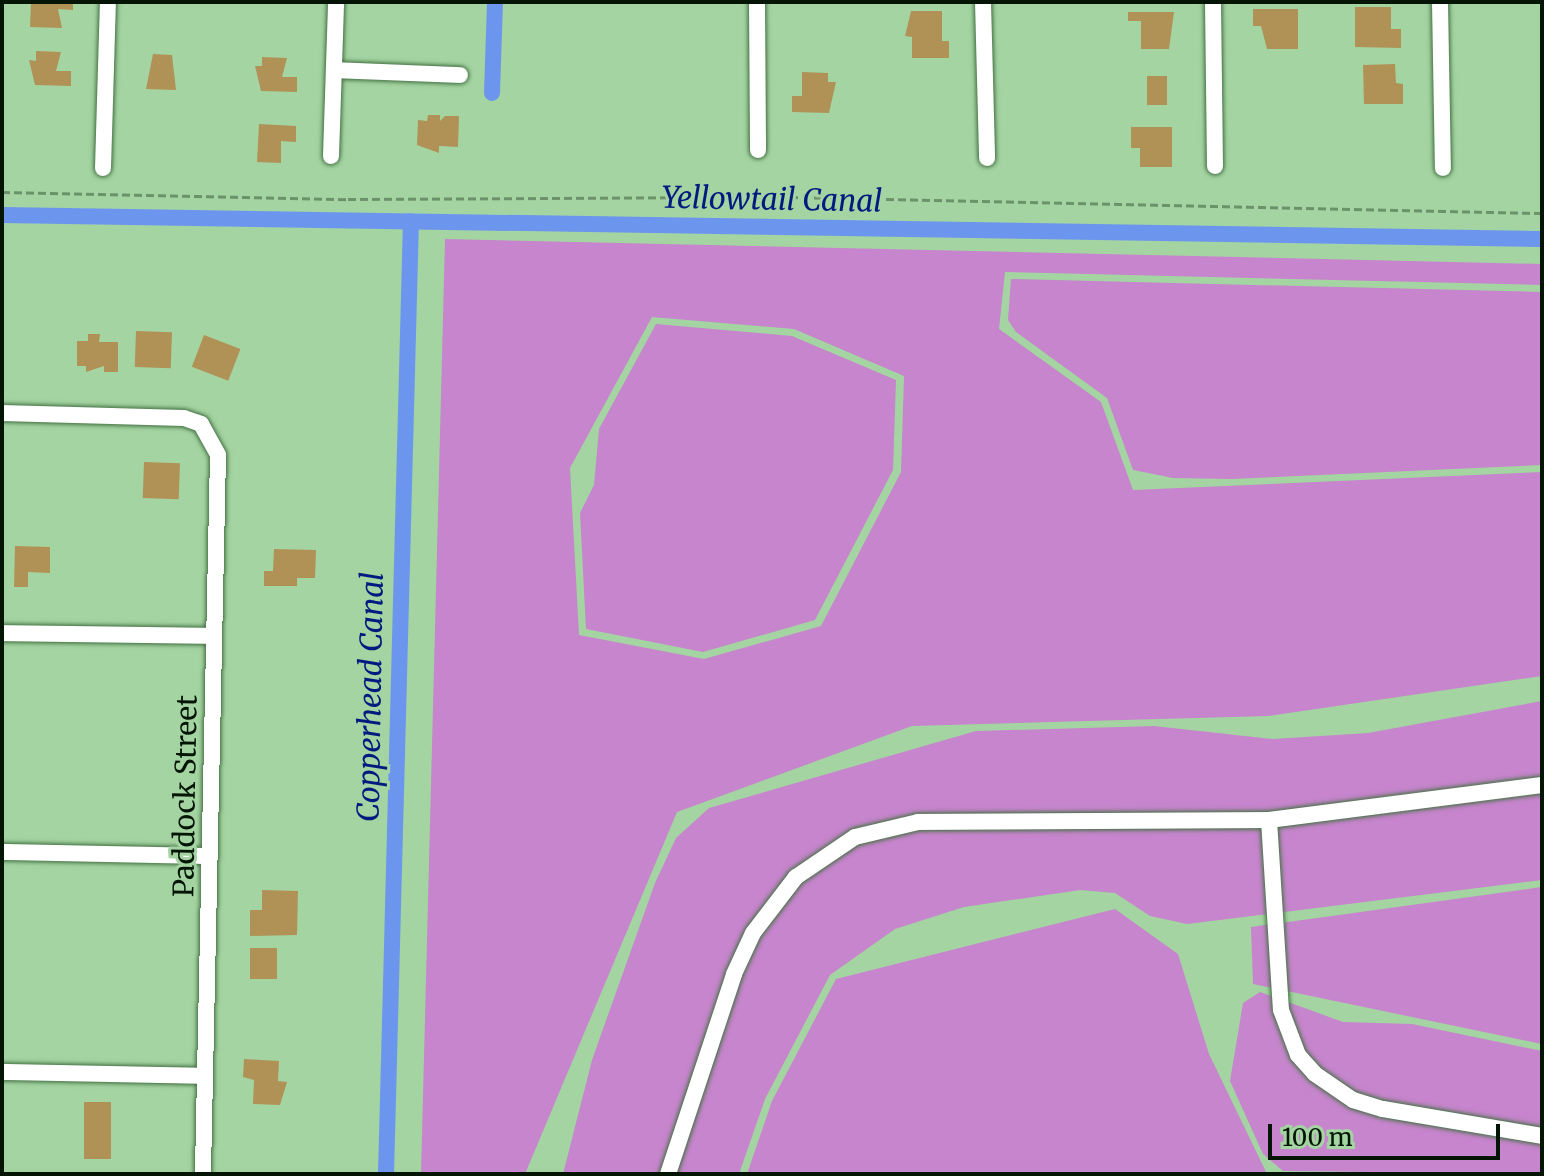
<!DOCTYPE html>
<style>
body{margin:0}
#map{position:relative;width:1544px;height:1176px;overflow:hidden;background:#a4d4a2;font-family:Merriweather,serif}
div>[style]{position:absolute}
.green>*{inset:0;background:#c685cc}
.canal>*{height:16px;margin:-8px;padding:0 8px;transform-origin:8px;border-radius:8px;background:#6c96ee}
.building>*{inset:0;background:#b09257;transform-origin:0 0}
.path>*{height:3px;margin-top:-1.5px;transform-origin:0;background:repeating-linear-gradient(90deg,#6c926b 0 8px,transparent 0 12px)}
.roads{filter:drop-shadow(0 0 2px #447143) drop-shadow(0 0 2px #447143)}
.minor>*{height:16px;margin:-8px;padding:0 8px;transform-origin:8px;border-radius:8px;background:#fff}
span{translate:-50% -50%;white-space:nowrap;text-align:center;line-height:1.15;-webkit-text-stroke:6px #a4d4a2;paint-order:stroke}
.street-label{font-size:28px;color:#041505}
.water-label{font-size:30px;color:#001b7f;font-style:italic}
.frame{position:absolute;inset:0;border:4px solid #041505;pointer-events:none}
.scale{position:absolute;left:1268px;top:1124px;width:232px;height:36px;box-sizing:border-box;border:4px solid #041505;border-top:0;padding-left:10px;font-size:24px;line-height:28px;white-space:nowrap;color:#041505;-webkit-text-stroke:6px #a4d4a2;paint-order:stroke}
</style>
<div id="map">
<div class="green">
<div style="clip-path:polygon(evenodd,445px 239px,1542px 264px,1542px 285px,1005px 272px,999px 329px,1101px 402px,1133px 490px,1542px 472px,1542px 676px,1268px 716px,912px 726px,677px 812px,525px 1174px,421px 1174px,445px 239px,652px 317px,794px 329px,904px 376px,901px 472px,821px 626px,704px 659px,579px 635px,570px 468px,652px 317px)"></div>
<div style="clip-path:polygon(1011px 279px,1542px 292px,1542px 465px,1231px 479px,1173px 478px,1133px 470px,1107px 398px,1016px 332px,1008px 320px)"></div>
<div style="clip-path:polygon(656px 324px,792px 336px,896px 380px,893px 470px,815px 620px,703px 652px,586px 629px,580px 513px,594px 485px,599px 429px)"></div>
<div style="clip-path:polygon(1542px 701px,1542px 880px,1187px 924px,1150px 916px,1115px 893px,1080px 890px,964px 907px,895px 929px,830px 975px,765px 1099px,739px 1174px,563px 1174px,592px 1060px,655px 883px,676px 838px,709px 808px,976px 731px,1154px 726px,1273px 739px,1368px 733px)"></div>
<div style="clip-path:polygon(1542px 887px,1542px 1044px,1253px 984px,1251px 927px)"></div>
<div style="clip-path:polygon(1115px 909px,1178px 954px,1209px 1054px,1267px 1174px,747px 1174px,772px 1101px,836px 979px)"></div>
<div style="clip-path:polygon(1260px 992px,1343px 1022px,1412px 1024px,1542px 1051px,1542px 1174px,1283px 1171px,1263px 1154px,1230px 1081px,1243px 1003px)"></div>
</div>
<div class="canal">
<div style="left:492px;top:93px;width:91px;rotate:-88.1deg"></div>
<div style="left:2px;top:215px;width:1540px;rotate:0.89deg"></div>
<div style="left:386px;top:1174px;width:953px;rotate:-88.5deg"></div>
</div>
<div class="building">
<div style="clip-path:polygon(31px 2px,73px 2px,73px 10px,58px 9px,62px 28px,30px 27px)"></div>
<div style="clip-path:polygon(1355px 7px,1391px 7px,1391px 29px,1401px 29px,1401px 48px,1355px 47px)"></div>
<div style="clip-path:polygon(1253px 9px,1298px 9px,1298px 49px,1267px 49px,1261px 26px,1253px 26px)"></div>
<div style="clip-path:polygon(911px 11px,942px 11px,942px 41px,949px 41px,949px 58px,912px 58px,912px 37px,905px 36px)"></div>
<div style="clip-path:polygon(1128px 12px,1174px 12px,1169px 49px,1141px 49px,1141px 21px,1128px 21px)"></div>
<div style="clip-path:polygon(36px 51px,61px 52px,56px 71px,71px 71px,71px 86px,35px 85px,29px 60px,36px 61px)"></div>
<div style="clip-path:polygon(153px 54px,172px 55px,176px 90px,146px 89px)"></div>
<div style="clip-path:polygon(262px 57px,287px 58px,282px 77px,297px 77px,297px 92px,261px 91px,255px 66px,262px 66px)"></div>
<div style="clip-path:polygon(1395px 64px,1396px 83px,1403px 84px,1403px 104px,1364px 104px,1363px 65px)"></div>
<div style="clip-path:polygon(802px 72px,828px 73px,828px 82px,836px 82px,829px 113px,792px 112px,792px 96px,802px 96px)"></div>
<div style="left:1147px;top:76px;width:20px;height:29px"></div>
<div style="clip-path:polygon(428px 115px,440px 115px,440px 121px,445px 116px,459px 116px,458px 147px,439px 146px,439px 153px,417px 145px,418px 120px,427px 121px)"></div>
<div style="clip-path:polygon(259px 124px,296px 126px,296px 142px,281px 141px,281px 163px,257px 162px)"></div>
<div style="clip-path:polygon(1131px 127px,1172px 127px,1172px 167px,1140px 167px,1140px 148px,1131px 148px)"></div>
<div style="left:136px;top:331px;width:36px;height:36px;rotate:2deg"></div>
<div style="clip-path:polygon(88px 334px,100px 334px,99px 342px,118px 342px,118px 372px,104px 372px,104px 366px,86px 372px,86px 366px,77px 366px,77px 341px,88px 341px)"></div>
<div style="left:204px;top:335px;width:39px;height:34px;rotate:21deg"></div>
<div style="left:144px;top:462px;width:36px;height:36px;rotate:2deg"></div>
<div style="clip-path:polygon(15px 546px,50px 547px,50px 573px,28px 572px,28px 587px,14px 587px)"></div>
<div style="clip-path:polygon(274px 549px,316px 550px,315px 578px,297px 578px,297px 586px,264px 586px,264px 571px,273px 571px)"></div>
<div style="clip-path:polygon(262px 890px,298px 891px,297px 935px,250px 936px,250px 910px,262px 910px)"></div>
<div style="left:277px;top:948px;width:31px;height:27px;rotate:90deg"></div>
<div style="clip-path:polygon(244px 1059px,279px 1061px,278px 1081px,287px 1082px,280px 1105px,253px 1104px,254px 1080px,243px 1077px)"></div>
<div style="left:84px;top:1102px;width:27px;height:57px"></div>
</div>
<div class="path">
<div style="left:2px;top:192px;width:346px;rotate:1.2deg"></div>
<div style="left:348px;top:199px;width:442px;rotate:-0.3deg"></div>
<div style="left:790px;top:197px;width:752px;rotate:1.22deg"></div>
</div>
<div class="roads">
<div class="minor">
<div style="left:757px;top:2px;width:148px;rotate:89.6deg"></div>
<div style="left:983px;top:2px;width:156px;rotate:88.5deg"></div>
<div style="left:1213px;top:2px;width:164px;rotate:89.3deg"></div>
<div style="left:1440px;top:2px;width:166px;rotate:89deg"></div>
<div style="left:334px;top:70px;width:126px;rotate:2.3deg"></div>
<div style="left:331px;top:156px;width:154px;rotate:-88.1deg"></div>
<div style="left:103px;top:168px;width:166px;rotate:-88.3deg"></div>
<div style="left:2px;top:413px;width:182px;rotate:1.6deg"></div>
<div style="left:184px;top:418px;width:18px;rotate:19deg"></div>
<div style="left:201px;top:424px;width:35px;rotate:61deg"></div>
<div style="left:218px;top:455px;width:719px;rotate:91.2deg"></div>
<div style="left:2px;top:633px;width:212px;rotate:0.8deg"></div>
<div style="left:1269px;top:820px;width:190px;rotate:86.4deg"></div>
<div style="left:1281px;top:1010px;width:48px;rotate:69.3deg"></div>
<div style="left:1298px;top:1055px;width:25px;rotate:48deg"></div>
<div style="left:1315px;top:1074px;width:46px;rotate:34.4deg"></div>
<div style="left:1353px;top:1100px;width:31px;rotate:17deg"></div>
<div style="left:1383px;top:1109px;width:161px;rotate:9.6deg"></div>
<div style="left:2px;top:852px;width:208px;rotate:1.1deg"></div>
<div style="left:2px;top:1072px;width:203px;rotate:1.1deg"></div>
<div style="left:668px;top:1174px;width:211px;rotate:-71.7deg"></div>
<div style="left:734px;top:974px;width:45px;rotate:-65.1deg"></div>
<div style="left:753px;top:933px;width:71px;rotate:-52.5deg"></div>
<div style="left:796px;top:877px;width:71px;rotate:-34.1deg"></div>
<div style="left:855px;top:837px;width:65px;rotate:-13.4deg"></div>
<div style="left:918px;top:822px;width:351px;rotate:-0.3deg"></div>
<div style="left:1269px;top:820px;width:275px;rotate:-7.3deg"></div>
</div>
</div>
<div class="street-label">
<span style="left:185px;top:796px;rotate:-89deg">Paddock Street</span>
</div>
<div class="water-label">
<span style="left:772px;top:199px;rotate:1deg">Yellowtail Canal</span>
<span style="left:370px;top:697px;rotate:-89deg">Copperhead Canal</span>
</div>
<div class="frame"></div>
<div class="scale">100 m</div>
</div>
